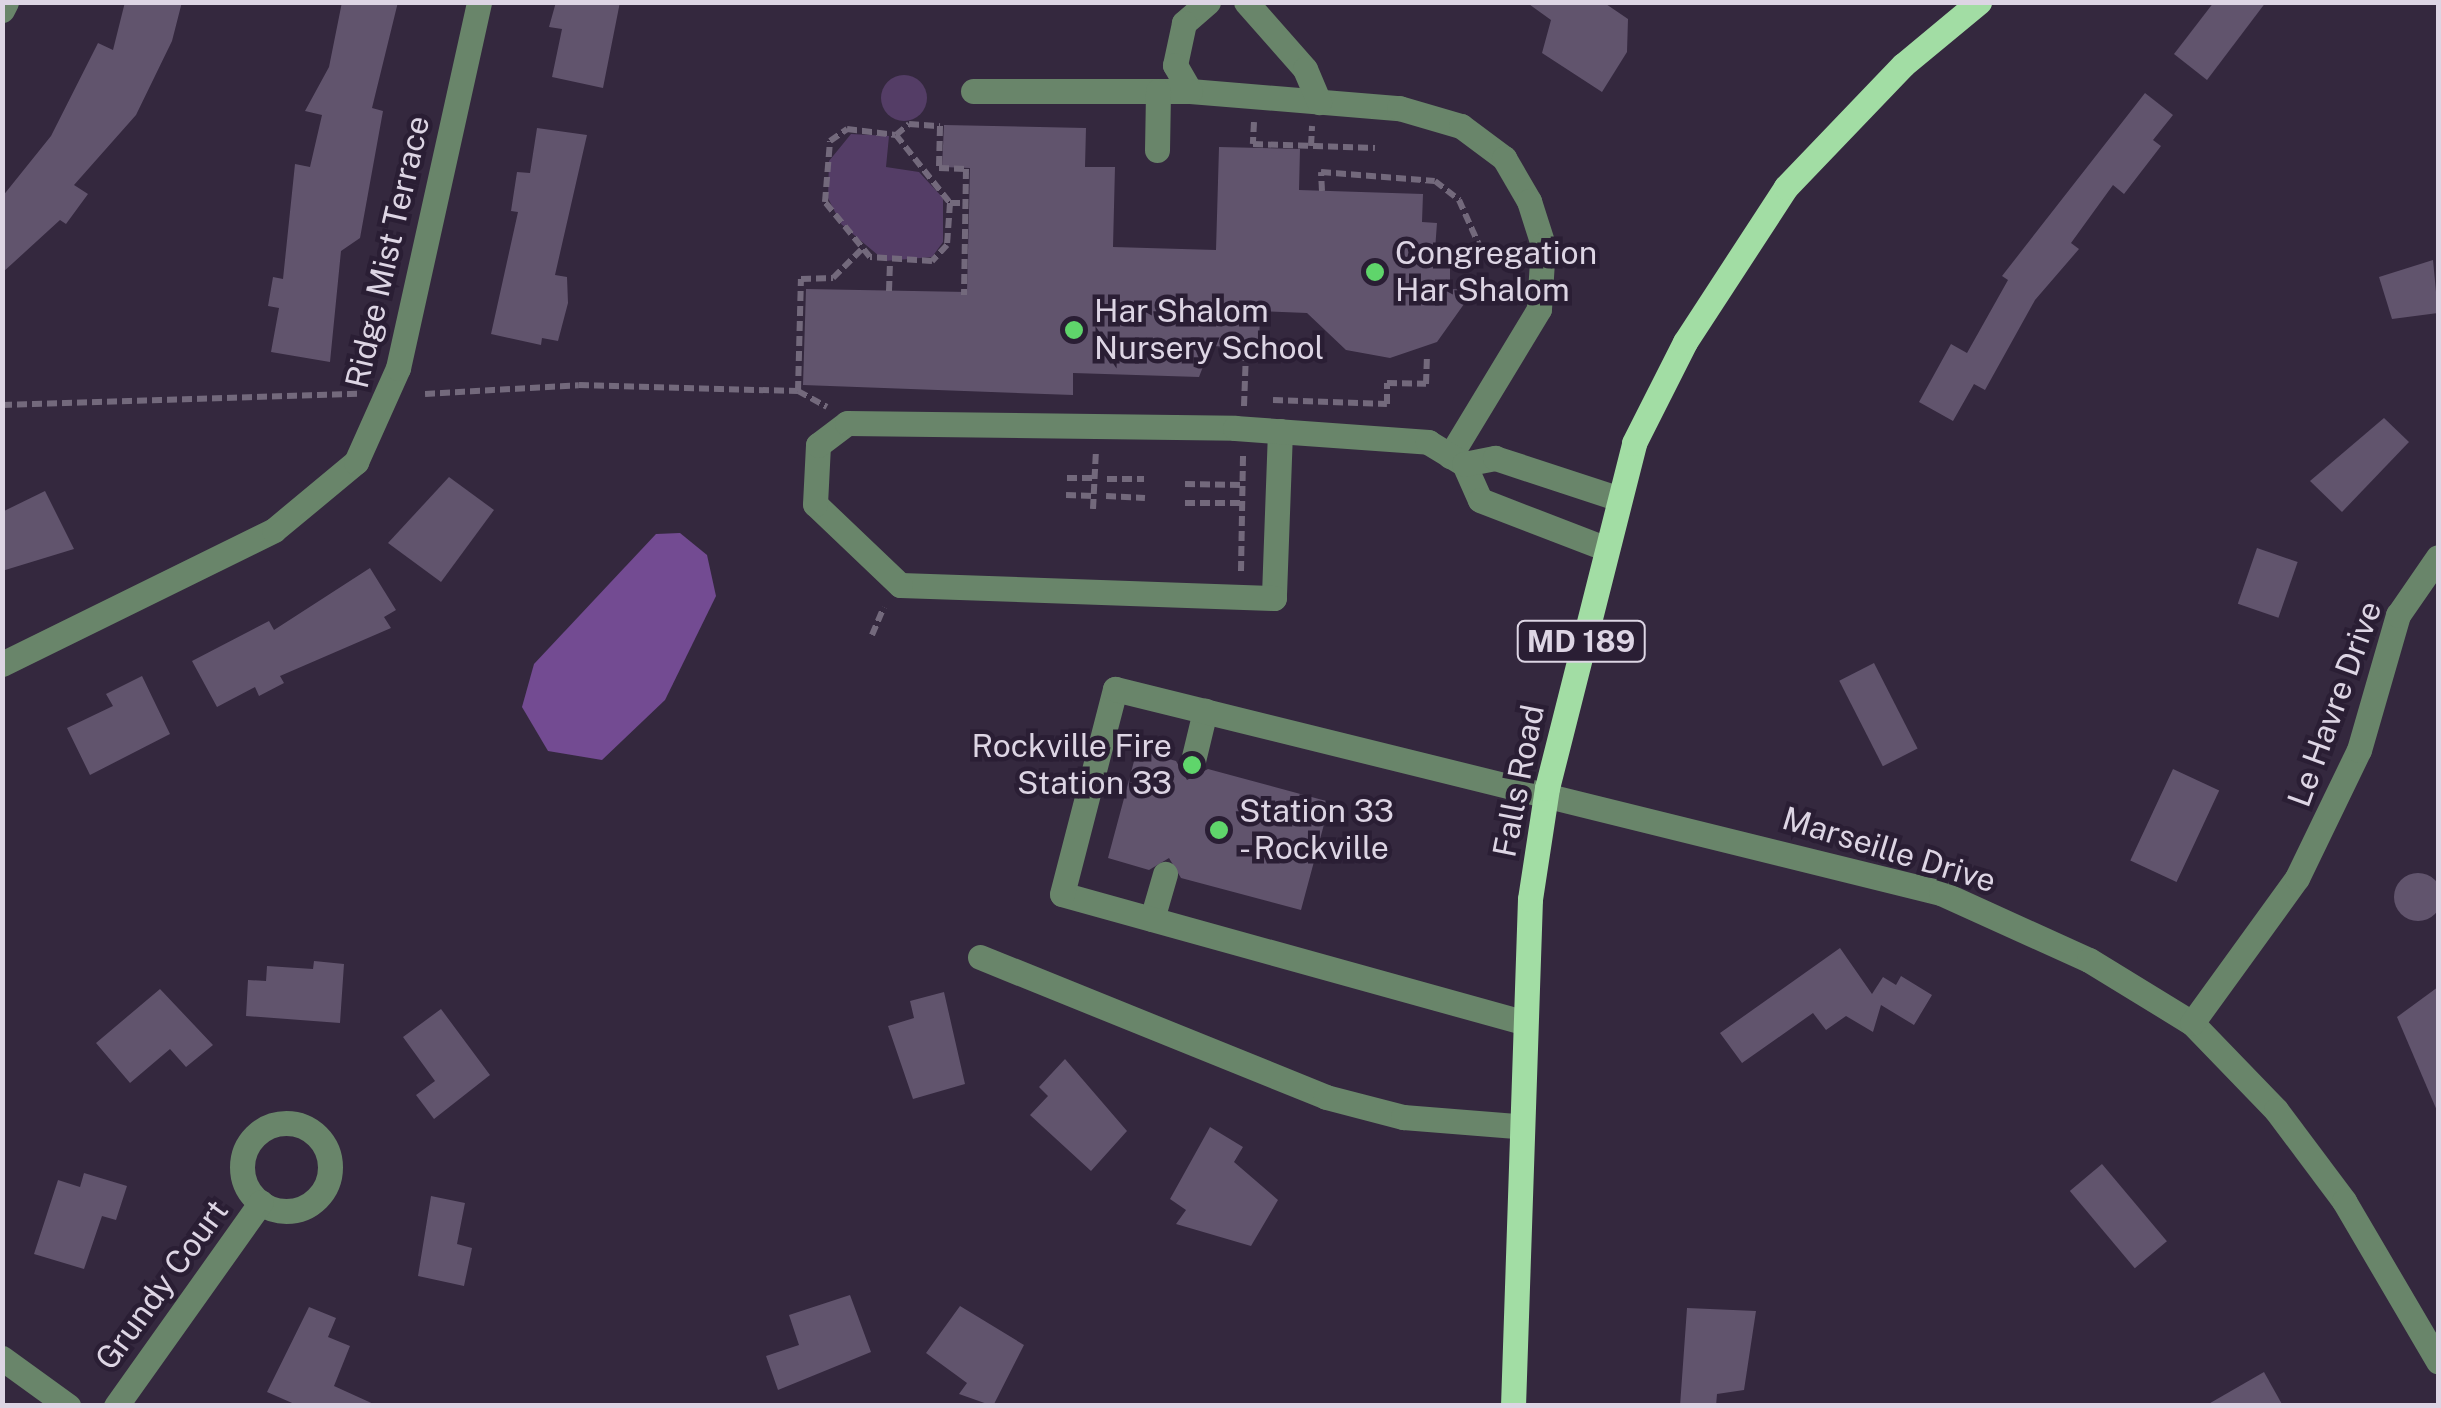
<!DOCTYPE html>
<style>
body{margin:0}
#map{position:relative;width:2441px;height:1408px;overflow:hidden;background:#34283e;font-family:"Public Sans",sans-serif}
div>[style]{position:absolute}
.green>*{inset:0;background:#543d66}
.round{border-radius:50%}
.water>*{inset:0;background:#734b92}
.building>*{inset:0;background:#61546d;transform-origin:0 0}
.path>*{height:6px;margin-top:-3px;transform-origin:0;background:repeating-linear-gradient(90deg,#73697c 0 10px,transparent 0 15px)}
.minor>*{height:25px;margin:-12.5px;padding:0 12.5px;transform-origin:12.5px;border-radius:12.5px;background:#69856a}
.minor>.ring{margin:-12.5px;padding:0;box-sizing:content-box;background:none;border:25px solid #69856a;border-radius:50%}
.major>*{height:25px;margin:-12.5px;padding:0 12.5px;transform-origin:12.5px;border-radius:12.5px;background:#a2dda4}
.dots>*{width:28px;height:28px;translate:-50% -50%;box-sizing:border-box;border:5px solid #2a1e34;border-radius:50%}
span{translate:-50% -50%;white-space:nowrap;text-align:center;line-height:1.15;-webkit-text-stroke:9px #2a1e34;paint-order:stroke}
.shield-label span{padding:2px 8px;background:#2a1e34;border:2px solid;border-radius:8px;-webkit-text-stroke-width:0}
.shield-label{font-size:30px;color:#ddd5e4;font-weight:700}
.street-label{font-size:32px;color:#ddd5e4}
.poi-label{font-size:32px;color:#ddd5e4}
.left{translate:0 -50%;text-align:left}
.right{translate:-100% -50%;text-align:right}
.frame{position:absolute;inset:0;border:5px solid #ddd5e4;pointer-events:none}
</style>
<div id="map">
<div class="green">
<div class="round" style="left:881px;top:75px;width:46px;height:46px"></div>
<div style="clip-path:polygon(851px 134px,889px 136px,886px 167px,919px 172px,943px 198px,943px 242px,932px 257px,885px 261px,841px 224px,828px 198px,829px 161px)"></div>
</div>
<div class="water">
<div style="clip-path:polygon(680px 533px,707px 555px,716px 596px,665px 700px,602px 760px,548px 751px,522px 707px,534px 664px,656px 534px)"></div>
</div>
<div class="building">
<div style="clip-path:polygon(125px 2px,182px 2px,172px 41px,136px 115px,74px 185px,88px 194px,66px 224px,60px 220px,2px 273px,2px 197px,51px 136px,98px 43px,113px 50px)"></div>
<div style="clip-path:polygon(342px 2px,398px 2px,372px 108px,383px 111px,360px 238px,341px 251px,330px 362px,271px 352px,279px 308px,268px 306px,273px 277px,283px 279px,295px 164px,310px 167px,322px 115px,305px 111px,329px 67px)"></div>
<div style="clip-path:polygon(556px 2px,620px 2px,603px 88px,552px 77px,562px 29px,549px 27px)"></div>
<div style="clip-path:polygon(1526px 2px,1603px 2px,1628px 19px,1627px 52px,1602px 92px,1542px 53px,1551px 20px)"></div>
<div style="clip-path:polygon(2214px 2px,2266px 2px,2207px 80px,2174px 54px)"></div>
<div style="clip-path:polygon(2145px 93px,2173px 115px,2153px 140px,2161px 146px,2124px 194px,2113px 185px,2071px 243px,2079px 249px,2035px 300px,1985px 390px,1974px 384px,1953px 421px,1919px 402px,1951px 344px,1967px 353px,2008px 280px,2002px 276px)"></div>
<div style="clip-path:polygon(944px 125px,1086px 128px,1085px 167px,1115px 167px,1113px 247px,1216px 250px,1219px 147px,1300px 149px,1299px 190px,1423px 194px,1422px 222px,1437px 223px,1435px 250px,1450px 251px,1450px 289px,1474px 290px,1437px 342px,1390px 358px,1346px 350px,1307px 313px,1260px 311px,1259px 348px,1211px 346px,1199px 377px,1073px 373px,1073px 395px,803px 385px,806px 289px,967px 292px,970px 168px,942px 167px)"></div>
<div style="clip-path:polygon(537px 128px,587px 135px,555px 275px,567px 277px,568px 303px,558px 341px,542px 338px,541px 345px,491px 334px,518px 212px,511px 211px,517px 172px,530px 173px)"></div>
<div style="clip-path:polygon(2433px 260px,2438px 313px,2392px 319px,2379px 277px)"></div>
<div style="clip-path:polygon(2384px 418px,2409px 442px,2342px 512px,2310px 481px)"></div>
<div style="clip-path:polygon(449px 477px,494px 510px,441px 582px,388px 543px)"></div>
<div style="clip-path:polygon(45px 491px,74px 549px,2px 571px,2px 512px)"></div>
<div style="left:2257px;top:548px;width:43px;height:59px;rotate:19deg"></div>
<div style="clip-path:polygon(370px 568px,396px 610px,384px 617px,391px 628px,280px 676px,284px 683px,259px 696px,255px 687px,217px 707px,192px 661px,269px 621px,274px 630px)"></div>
<div style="left:1874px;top:663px;width:96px;height:39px;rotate:63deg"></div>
<div style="clip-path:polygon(142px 676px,170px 734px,90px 775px,67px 728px,113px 706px,106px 694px)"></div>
<div style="clip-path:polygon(1137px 750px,1176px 761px,1187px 780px,1208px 769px,1330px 802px,1301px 910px,1181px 878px,1169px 858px,1149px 870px,1108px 858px)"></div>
<div style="left:2173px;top:769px;width:51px;height:101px;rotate:25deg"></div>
<div class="round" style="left:2394px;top:873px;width:48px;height:48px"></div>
<div style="clip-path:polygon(1840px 948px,1872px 994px,1883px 977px,1896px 985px,1901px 976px,1932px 995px,1914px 1025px,1881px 1005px,1873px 1032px,1846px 1016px,1826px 1030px,1813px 1013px,1742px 1063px,1720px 1033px)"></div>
<div style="clip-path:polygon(314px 961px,344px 964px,340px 1023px,246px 1016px,248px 980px,266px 981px,267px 966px,313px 969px)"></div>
<div style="clip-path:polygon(2438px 987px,2438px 1113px,2397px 1017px)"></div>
<div style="clip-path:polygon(160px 989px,213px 1045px,186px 1067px,170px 1049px,130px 1083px,96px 1043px)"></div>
<div style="clip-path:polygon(944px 992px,965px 1084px,913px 1099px,888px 1026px,914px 1018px,910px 1001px)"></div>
<div style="clip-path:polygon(441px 1009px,490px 1075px,434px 1119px,416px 1095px,435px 1081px,403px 1037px)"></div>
<div style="clip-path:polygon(1065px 1059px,1127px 1131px,1091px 1171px,1030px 1115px,1048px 1096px,1039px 1087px)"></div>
<div style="clip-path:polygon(1210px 1127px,1243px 1147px,1234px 1162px,1278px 1200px,1251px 1246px,1176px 1224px,1186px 1210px,1170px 1199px)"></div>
<div style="left:2102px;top:1164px;width:101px;height:42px;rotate:50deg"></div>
<div style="clip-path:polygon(84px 1173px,127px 1186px,116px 1220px,102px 1216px,84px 1269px,34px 1254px,58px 1180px,80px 1187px)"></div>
<div style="clip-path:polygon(431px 1196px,465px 1203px,457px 1244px,472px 1248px,464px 1286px,418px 1276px)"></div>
<div style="clip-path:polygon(850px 1295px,871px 1352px,778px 1390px,766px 1356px,799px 1345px,789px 1315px)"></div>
<div style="clip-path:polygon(960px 1306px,1024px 1345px,993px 1406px,959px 1394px,967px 1383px,926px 1353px)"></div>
<div style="clip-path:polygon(309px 1307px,336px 1318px,328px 1337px,350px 1346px,334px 1386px,378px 1406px,299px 1406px,267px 1392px)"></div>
<div style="clip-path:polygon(1687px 1308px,1756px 1311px,1744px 1390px,1717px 1394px,1716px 1406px,1680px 1406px)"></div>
<div style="clip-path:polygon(2264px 1372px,2283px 1406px,2205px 1406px)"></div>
</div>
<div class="path">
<div style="left:1254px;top:122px;width:22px;rotate:93deg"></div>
<div style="left:1253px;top:144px;width:122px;rotate:1.9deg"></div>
<div style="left:896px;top:135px;width:17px;rotate:-40deg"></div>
<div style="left:909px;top:124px;width:31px;rotate:4deg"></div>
<div style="left:940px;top:126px;width:42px;rotate:91.4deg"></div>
<div style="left:939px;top:168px;width:27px;rotate:2deg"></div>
<div style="left:966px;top:169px;width:126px;rotate:90.9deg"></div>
<div style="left:1311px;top:146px;width:20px;rotate:-87deg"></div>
<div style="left:1322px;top:191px;width:19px;rotate:-93deg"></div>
<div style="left:1321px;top:172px;width:114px;rotate:4.5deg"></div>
<div style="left:1435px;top:181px;width:31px;rotate:38deg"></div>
<div style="left:1459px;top:200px;width:49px;rotate:66deg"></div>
<div style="left:950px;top:203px;width:42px;rotate:94.1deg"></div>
<div style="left:947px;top:245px;width:22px;rotate:133deg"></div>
<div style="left:932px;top:261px;width:62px;rotate:-176.3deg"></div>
<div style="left:870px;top:257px;width:71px;rotate:-129.3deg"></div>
<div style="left:825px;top:202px;width:61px;rotate:-85.3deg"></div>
<div style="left:830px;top:141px;width:21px;rotate:-35deg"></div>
<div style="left:847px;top:129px;width:49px;rotate:7deg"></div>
<div style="left:896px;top:135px;width:87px;rotate:51.5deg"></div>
<div style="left:950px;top:203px;width:15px"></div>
<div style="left:889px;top:291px;width:27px;rotate:-88deg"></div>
<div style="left:798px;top:391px;width:112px;rotate:-88.5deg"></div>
<div style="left:801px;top:279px;width:32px;rotate:-2deg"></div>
<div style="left:833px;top:278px;width:40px;rotate:-45deg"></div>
<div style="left:425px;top:394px;width:154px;rotate:-3.3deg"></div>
<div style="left:579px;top:385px;width:219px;rotate:1.6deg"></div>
<div style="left:798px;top:391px;width:33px;rotate:29deg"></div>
<div style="left:1273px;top:400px;width:114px;rotate:2deg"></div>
<div style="left:1387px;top:404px;width:21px;rotate:-90deg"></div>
<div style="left:1387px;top:383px;width:39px;rotate:1deg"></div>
<div style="left:1426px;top:384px;width:30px;rotate:-88deg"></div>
<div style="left:2px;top:405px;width:356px;rotate:-1.8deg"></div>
<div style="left:1244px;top:406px;width:54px;rotate:-87.9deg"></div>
<div style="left:1067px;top:478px;width:28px"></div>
<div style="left:1107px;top:479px;width:37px"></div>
<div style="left:1185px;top:484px;width:57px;rotate:1deg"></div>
<div style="left:1066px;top:495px;width:28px;rotate:2deg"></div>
<div style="left:1106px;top:496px;width:39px;rotate:3deg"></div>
<div style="left:1185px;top:503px;width:57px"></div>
<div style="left:1093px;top:509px;width:59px;rotate:-87.1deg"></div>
<div style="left:1241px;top:571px;width:118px;rotate:-89deg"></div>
<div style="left:872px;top:635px;width:30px;rotate:-67deg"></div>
</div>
<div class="minor">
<div style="left:1208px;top:2px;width:32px;rotate:139deg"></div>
<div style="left:1184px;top:23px;width:43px;rotate:102.1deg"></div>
<div style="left:1175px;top:65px;width:30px;rotate:60deg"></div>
<div style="left:1190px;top:91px;width:210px;rotate:4.7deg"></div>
<div style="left:1399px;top:108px;width:65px;rotate:16.2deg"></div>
<div style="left:1461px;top:126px;width:54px;rotate:36.7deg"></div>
<div style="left:1504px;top:158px;width:50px;rotate:59.8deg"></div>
<div style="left:1529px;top:201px;width:46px;rotate:72.3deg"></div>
<div style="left:1543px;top:245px;width:64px;rotate:93.6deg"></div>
<div style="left:1539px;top:309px;width:172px;rotate:121.2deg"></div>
<div style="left:1246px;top:2px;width:89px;rotate:48.6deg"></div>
<div style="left:1305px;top:69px;width:36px;rotate:67deg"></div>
<div style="left:2px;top:10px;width:9px;rotate:-63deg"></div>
<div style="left:973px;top:91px;width:217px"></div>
<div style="left:1157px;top:150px;width:59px;rotate:-89deg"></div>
<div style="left:1280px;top:431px;width:167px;rotate:92.1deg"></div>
<div style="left:1274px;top:598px;width:374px;rotate:-178deg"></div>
<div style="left:900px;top:585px;width:117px;rotate:-136.4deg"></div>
<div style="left:815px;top:504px;width:59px;rotate:-87.1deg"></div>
<div style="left:818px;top:445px;width:36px;rotate:-37deg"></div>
<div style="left:847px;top:423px;width:388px;rotate:0.7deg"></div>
<div style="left:1235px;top:428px;width:194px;rotate:4.1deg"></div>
<div style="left:1428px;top:442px;width:42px;rotate:31.4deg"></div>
<div style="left:1464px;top:464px;width:39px;rotate:66deg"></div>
<div style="left:1480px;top:500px;width:131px;rotate:21.1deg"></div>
<div style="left:1464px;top:464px;width:32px;rotate:-11deg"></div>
<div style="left:1495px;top:458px;width:128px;rotate:18.2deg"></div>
<div style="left:2px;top:664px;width:303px;rotate:-26.2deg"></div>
<div style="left:274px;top:530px;width:107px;rotate:-39.7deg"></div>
<div style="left:356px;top:462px;width:103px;rotate:-65.9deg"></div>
<div style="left:398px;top:368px;width:375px;rotate:-77.5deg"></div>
<div style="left:1192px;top:765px;width:56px;rotate:-76.5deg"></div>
<div style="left:1152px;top:919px;width:47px;rotate:-73.9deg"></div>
<div style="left:980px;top:957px;width:373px;rotate:22deg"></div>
<div style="left:1326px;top:1097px;width:80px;rotate:14.6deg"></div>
<div style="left:1403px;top:1117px;width:113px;rotate:4.6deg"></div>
<div style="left:1519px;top:1021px;width:474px;rotate:-164.5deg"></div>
<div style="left:1062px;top:894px;width:212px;rotate:-75.5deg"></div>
<div style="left:1115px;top:689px;width:851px;rotate:13.87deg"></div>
<div style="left:1941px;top:893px;width:162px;rotate:24.4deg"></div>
<div style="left:2089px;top:960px;width:121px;rotate:31.5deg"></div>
<div style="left:2192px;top:1023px;width:121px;rotate:46deg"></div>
<div style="left:2276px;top:1110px;width:114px;rotate:53.2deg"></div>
<div style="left:2344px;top:1201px;width:186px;rotate:59.6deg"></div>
<div style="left:2192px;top:1023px;width:179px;rotate:-54.1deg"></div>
<div style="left:2297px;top:878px;width:142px;rotate:-64.2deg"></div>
<div style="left:2359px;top:750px;width:141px;rotate:-73.9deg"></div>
<div style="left:2398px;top:615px;width:70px;rotate:-55.4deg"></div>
<div class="ring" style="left:242px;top:1123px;width:63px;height:63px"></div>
<div style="left:2px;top:1358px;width:82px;rotate:36deg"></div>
<div style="left:116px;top:1406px;width:250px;rotate:-54.6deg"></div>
</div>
<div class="major">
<div style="left:1513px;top:1406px;width:507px;rotate:-88.08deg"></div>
<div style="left:1530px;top:899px;width:112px;rotate:-81.3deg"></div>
<div style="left:1547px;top:788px;width:356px;rotate:-75.8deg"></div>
<div style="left:1634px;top:443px;width:113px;rotate:-63.2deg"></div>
<div style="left:1685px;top:342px;width:185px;rotate:-56.9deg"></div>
<div style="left:1786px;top:187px;width:169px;rotate:-46.2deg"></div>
<div style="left:1903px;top:65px;width:99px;rotate:-39.7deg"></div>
</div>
<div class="dots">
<div style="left:1375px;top:272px;background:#5fd56b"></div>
<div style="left:1074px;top:330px;background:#5fd56b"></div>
<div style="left:1192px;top:765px;background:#5fd56b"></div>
<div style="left:1219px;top:830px;background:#5fd56b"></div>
</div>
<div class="shield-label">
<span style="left:1581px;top:641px">MD 189</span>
</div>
<div class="street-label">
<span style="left:388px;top:252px;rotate:-77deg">Ridge Mist Terrace</span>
<span style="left:2335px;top:704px;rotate:-70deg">Le Havre Drive</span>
<span style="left:1519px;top:781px;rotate:-79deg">Falls Road</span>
<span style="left:1889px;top:850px;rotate:17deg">Marseille Drive</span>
<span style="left:162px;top:1285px;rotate:-54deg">Grundy Court</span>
</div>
<div class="poi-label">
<span class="left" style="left:1395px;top:272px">Congregation<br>Har Shalom</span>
<span class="left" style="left:1094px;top:330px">Har Shalom<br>Nursery School</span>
<span class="right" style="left:1172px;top:765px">Rockville Fire<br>Station 33</span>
<span class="left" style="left:1239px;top:830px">Station 33<br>- Rockville</span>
</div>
<div class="frame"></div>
</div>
